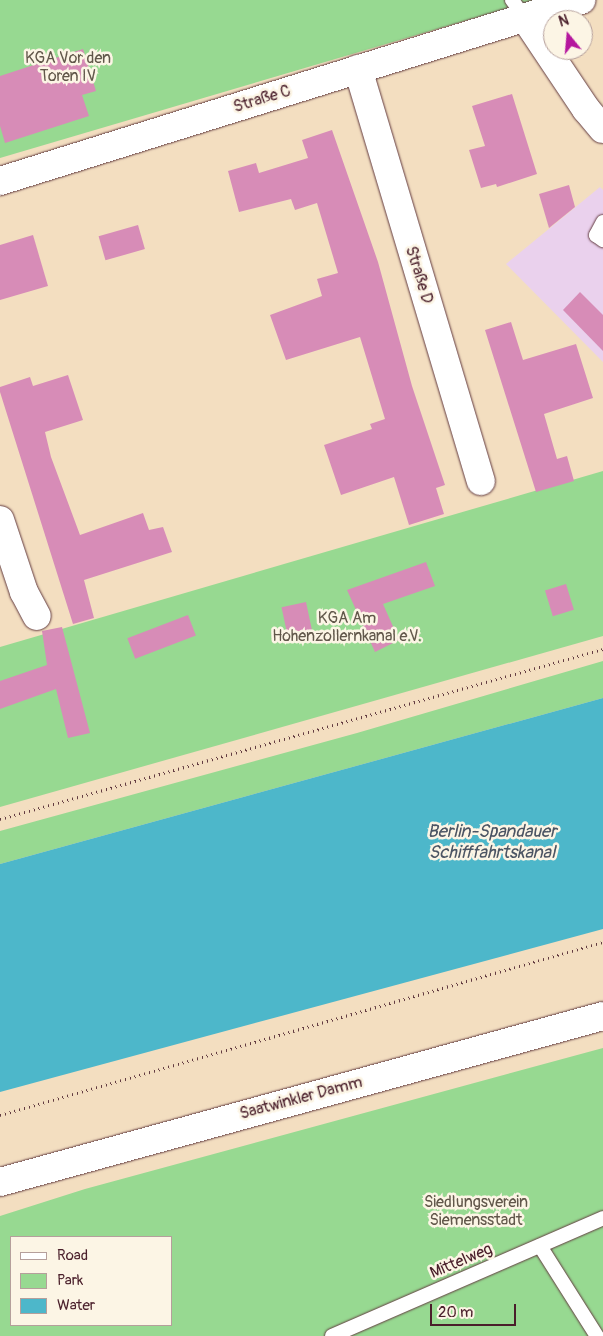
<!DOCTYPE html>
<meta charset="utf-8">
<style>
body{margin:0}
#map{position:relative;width:603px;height:1336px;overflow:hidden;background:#f3dec0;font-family:Pangolin,sans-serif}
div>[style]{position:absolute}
.built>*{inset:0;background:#ead1ed}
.green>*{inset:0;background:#97d991}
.water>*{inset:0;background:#4db7ca}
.building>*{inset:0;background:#d78cb7;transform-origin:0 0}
.path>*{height:3px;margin-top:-1.5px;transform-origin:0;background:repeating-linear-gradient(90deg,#633c41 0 1px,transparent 0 5px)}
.roads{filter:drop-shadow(0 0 1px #633c41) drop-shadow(0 0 1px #633c41)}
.service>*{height:14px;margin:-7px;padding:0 7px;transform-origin:7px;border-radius:7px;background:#fff}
.minor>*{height:28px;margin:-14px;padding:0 14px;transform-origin:14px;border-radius:14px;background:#fff}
.secondary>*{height:28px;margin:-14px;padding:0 14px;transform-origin:14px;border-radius:14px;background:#fff}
span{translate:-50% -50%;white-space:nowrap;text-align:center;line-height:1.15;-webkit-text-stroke:5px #fcf5e5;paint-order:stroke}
.park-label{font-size:16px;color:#61574a}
.street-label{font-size:16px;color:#4a1f2b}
.water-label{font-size:18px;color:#4b5463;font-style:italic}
.legend{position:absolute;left:10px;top:1236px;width:162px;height:90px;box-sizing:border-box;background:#fcf5e5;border:1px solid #b59f9b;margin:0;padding:6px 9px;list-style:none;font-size:15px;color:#4a1f2b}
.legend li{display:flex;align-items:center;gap:10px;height:25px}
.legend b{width:25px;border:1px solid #b59f9b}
.north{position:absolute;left:543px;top:10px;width:50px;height:50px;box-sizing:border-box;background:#fcf5e5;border:1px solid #b59f9b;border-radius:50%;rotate:343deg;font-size:14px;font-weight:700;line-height:20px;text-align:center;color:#4a1f2b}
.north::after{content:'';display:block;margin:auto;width:18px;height:22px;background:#b5179e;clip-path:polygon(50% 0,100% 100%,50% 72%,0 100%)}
.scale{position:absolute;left:430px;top:1304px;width:86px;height:22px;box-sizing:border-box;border:2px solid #4a1f2b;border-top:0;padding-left:6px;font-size:15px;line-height:18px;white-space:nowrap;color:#4a1f2b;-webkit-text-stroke:4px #fcf5e5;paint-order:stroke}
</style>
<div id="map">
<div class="built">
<div style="clip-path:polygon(600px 187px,603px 190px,603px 362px,506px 264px)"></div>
</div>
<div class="green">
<div style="clip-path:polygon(0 0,535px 0,0 158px)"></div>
<div style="clip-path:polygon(603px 471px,603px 636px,0 807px,0 647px)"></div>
<div style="clip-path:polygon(603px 661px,603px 698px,0 864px,0 831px,357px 733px)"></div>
<div style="clip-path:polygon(evenodd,603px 1048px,603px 1336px,0 1336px,0 1216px,85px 1189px,603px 1048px,11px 1237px,171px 1237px,171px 1325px,11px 1325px,11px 1237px)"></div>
</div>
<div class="water">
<div style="clip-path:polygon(603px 698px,603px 929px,0 1092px,0 864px)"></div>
</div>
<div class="building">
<div style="clip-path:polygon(83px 49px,96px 91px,82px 95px,89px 116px,5px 143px,0 126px,0 76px)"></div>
<div style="clip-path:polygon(512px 94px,537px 174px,497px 187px,496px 184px,481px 188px,469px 150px,485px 146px,472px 106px)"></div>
<div style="clip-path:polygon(332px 130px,378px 262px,412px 386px,445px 485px,436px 488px,444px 514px,409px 525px,394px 477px,341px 495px,324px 445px,372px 429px,370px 424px,385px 419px,360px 337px,286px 360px,270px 315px,322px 296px,317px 279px,338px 273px,317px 203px,295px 210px,291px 199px,239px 212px,228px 171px,256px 163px,259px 173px,308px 158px,302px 140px)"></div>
<div style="clip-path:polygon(569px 185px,575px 207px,549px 228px,539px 194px)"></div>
<div style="left:138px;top:225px;width:25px;height:41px;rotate:74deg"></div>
<div style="clip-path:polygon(33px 235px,48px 286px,0 300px,0 245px)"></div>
<div style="clip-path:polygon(580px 292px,603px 315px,603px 351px,563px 310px)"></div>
<div style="clip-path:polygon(511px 322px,523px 360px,576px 344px,593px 398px,544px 414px,557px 459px,567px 456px,574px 481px,536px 492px,485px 330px)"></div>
<div style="clip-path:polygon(68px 375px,83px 420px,45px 432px,51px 457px,80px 535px,143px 513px,149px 530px,163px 527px,172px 552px,84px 580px,94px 618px,73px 624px,0 392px,0 387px,30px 377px,33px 386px)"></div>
<div style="clip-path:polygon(426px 562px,435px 586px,383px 604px,399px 640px,375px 652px,347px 590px)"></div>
<div style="left:566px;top:584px;width:27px;height:22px;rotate:73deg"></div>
<div style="left:306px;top:602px;width:33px;height:25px;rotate:78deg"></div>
<div style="left:188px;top:615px;width:22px;height:65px;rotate:69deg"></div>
<div style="clip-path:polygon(62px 627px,90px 733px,68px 738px,56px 689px,0 709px,0 681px,47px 665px,42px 631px)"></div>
</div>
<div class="path">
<div style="left:0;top:819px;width:627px;rotate:-15.74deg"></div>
<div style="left:0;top:1115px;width:627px;rotate:-16.01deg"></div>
</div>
<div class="roads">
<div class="service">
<div style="left:512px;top:0;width:22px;rotate:54deg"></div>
<div style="left:603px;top:222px;width:15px;rotate:118deg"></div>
<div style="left:596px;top:235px;width:9px;rotate:36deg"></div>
<div style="left:540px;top:1246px;width:107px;rotate:57.7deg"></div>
<div style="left:332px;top:1336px;width:296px;rotate:-23.5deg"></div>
</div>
<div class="minor">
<div style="left:525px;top:18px;width:110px;rotate:56.2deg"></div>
<div style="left:586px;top:109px;width:26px;rotate:50deg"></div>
<div style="left:358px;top:69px;width:430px;rotate:73.4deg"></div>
<div style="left:0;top:181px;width:609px;rotate:-17.3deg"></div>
<div style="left:0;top:520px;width:76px;rotate:71.6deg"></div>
<div style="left:24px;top:592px;width:27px;rotate:62deg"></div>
</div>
<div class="secondary">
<div style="left:0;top:1182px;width:625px;rotate:-15.39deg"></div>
</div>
</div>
<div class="park-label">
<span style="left:68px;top:67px">KGA Vor den<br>Toren IV</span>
<span style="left:347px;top:627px">KGA Am<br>Hohenzollernkanal e.V.</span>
<span style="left:476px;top:1211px">Siedlungsverein<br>Siemensstadt</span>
</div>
<div class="street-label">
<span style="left:262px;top:99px;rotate:-17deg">Straße C</span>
<span style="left:419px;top:275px;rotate:73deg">Straße D</span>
<span style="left:301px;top:1098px;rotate:-15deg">Saatwinkler Damm</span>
<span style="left:461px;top:1261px;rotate:-23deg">Mittelweg</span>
</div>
<div class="water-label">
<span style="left:492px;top:843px">Berlin-Spandauer<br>Schifffahrtskanal</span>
</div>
<ul class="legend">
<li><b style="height:6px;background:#fff"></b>Road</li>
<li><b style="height:14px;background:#97d991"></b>Park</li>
<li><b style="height:14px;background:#4db7ca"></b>Water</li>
</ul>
<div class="north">N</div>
<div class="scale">20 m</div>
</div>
